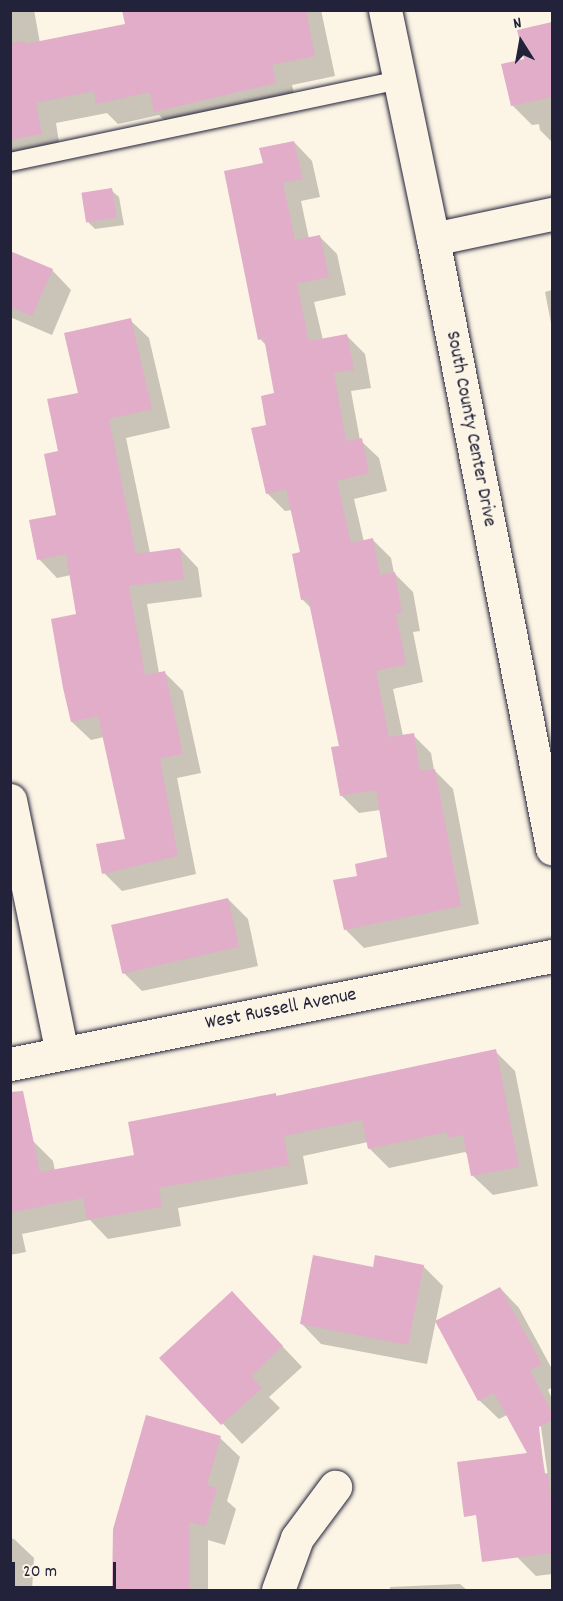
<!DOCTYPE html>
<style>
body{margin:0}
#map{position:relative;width:563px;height:1601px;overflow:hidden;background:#fcf5e5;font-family:Dekko,sans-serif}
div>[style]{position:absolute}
.shadow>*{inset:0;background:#0003}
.building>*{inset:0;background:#e1adc9;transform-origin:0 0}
.roads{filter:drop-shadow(0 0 2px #22223b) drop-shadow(0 0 2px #22223b)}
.service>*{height:18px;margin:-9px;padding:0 9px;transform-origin:9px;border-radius:9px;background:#fcf5e5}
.minor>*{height:33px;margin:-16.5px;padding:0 16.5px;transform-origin:16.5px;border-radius:16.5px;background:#fcf5e5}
.tertiary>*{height:33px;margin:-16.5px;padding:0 16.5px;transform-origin:16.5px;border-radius:16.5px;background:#fcf5e5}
span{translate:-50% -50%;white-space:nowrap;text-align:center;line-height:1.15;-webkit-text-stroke:4.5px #fcf5e5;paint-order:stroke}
.street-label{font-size:20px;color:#22223b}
.frame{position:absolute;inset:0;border:12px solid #22223b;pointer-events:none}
.north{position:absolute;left:491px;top:12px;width:60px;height:60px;-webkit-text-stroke:4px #fcf5e5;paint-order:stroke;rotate:349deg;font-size:16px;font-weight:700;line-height:24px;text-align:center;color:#22223b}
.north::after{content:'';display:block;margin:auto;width:21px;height:27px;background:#22223b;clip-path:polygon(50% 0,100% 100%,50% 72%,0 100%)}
.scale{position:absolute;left:12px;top:1562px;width:104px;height:27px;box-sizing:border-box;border:3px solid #22223b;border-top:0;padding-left:8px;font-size:18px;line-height:21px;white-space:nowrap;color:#22223b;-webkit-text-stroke:4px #fcf5e5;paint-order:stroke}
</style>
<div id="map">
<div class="shadow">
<div style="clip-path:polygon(10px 10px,34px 10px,40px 43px,127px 26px,124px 10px,321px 10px,335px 76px,292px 85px,296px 104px,176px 132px,159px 115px,118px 124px,107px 113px,56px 123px,61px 155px,10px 164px)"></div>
<div style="clip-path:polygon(552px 24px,552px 142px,540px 130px,539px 124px,532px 125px,512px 105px,526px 60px,519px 31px)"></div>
<div style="clip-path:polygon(294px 142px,312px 161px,320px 197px,301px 201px,309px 239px,319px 236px,337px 254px,346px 295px,314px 302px,323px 340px,347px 336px,365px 354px,371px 388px,351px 391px,360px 440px,379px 458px,387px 491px,354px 499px,364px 542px,373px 540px,391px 558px,394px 573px,413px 592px,420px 631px,413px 632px,423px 682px,393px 689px,403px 736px,413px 735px,431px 753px,434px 770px,453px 789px,479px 924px,364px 948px,345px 929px,359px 877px,388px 858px,380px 810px,359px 813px,341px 795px,341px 747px,312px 609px,302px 599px,302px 553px,292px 510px,285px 511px,267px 493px,268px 426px,276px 394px,267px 346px,260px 339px,264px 164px)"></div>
<div style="clip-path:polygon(111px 190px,119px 197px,124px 225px,95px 229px,88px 222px)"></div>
<div style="clip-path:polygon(10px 252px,52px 270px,71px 290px,52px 335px,10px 317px)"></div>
<div style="clip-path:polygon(552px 290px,552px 328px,545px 292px)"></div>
<div style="clip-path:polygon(130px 320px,149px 338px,170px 428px,126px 438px,150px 553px,180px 549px,198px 568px,202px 597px,147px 604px,159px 673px,164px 672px,183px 691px,201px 773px,177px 778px,196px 874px,122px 891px,104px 873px,126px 840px,104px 737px,91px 740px,72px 722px,78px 615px,71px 575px,57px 578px,39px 559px,58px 516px,60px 453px,79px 394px)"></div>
<div style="clip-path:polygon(228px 899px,248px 919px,258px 966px,142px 991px,122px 971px)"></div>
<div style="clip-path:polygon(495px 1051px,515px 1071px,538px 1186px,493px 1195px,473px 1176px,469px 1156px,465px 1152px,389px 1168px,369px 1148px,368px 1142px,303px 1156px,308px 1184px,178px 1208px,181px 1226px,108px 1239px,90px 1220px,22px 1234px,26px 1252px,10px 1255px,10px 1146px,33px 1141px,53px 1161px,55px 1171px,136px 1156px,275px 1094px,278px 1097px)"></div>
<div style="clip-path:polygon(423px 1266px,443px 1286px,427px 1364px,321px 1344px,302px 1324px,374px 1269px)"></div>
<div style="clip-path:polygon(evenodd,500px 1288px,519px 1308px,552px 1369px,552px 1387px,548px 1390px,552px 1399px,552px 1574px,536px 1576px,517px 1557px,529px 1455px,507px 1415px,499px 1419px,479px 1400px,500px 1288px,537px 1420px,540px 1420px,548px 1477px,545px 1473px,537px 1420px)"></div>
<div style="clip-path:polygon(251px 1313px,302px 1367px,269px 1397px,280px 1408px,242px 1444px,161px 1358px)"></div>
<div style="clip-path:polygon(220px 1438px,240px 1457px,227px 1501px,236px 1509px,225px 1545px,208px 1540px,208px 1590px,114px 1590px,114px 1529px)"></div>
<div style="clip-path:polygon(10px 1538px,14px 1539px,34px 1558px,32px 1590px,10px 1590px)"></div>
<div style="clip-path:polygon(460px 1584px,467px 1590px,390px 1590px,390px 1587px)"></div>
</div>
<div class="building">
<div style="clip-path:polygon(122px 10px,306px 10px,315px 56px,272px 65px,276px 83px,154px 112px,150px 92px,96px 104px,94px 91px,36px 103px,42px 134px,10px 140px,10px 43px,25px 41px,25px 44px,125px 24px)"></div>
<div style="clip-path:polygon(552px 22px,552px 97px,511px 106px,501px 64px,524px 59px,517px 30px)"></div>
<div style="clip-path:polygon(294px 141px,303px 179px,283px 183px,295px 240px,320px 235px,329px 277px,297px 284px,309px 341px,347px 334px,354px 370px,334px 373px,346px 441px,362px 438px,369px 473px,337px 481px,351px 543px,373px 538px,380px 575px,395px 572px,402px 613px,396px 614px,406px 664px,376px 671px,389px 737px,414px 733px,420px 771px,435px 769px,461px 906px,344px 930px,333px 880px,357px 876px,355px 864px,387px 857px,376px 790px,340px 796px,331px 747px,339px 746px,308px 598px,301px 600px,292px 554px,300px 552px,286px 489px,266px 494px,251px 428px,266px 425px,261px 396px,274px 393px,264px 338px,258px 340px,224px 171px,263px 163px,259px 148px)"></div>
<div style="left:112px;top:188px;width:30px;height:31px;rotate:81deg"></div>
<div style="clip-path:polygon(10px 251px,53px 269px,32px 316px,10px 307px)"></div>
<div style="clip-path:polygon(131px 318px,152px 409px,109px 419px,136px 554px,180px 548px,184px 579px,129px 586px,145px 675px,165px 671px,183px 754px,160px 759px,178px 856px,102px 874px,96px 844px,125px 839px,98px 716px,71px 722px,63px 688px,51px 619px,76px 614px,66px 554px,37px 560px,29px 520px,56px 515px,44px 454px,58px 451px,47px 399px,78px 393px,64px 333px)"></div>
<div style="left:228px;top:898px;width:50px;height:120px;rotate:77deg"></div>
<div style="clip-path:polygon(496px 1049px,519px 1167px,471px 1176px,463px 1135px,448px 1138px,447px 1132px,368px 1149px,362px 1120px,284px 1136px,289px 1165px,159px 1188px,162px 1207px,87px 1220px,83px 1198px,10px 1213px,10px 1092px,23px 1091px,40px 1172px,134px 1155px,128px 1122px,276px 1093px,276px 1096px)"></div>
<div style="clip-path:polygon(313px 1255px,373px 1267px,375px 1255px,424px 1265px,408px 1345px,300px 1324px)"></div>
<div style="clip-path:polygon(500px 1287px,542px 1364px,530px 1370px,552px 1413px,552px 1420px,539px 1427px,544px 1474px,548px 1473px,552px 1507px,552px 1553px,482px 1562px,476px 1515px,464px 1517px,457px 1462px,527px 1453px,494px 1393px,478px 1401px,435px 1321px)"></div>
<div style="clip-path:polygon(232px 1291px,283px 1346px,251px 1376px,262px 1388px,221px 1425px,159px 1358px)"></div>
<div style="clip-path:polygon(146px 1415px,221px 1436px,207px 1485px,217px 1488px,206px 1526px,189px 1522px,189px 1590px,112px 1590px,113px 1529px)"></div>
</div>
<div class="roads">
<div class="service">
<div style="left:10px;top:162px;width:398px;rotate:-11.9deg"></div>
</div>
<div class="minor">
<div style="left:433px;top:239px;width:122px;rotate:-11.9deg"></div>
<div style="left:10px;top:800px;width:258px;rotate:78.4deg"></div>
<div style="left:10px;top:1064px;width:553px;rotate:-11.27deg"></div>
<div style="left:278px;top:1590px;width:55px;rotate:-69.9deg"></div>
<div style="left:297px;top:1538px;width:64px;rotate:-53.3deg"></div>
</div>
<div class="tertiary">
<div style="left:385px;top:10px;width:234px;rotate:78.2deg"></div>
<div style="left:433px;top:239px;width:621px;rotate:78.94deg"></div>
</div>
</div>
<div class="street-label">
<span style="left:470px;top:429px;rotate:79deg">South County Center Drive</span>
<span style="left:281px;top:1010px;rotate:-11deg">West Russell Avenue</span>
</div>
<div class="frame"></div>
<div class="north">N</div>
<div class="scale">20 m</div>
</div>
